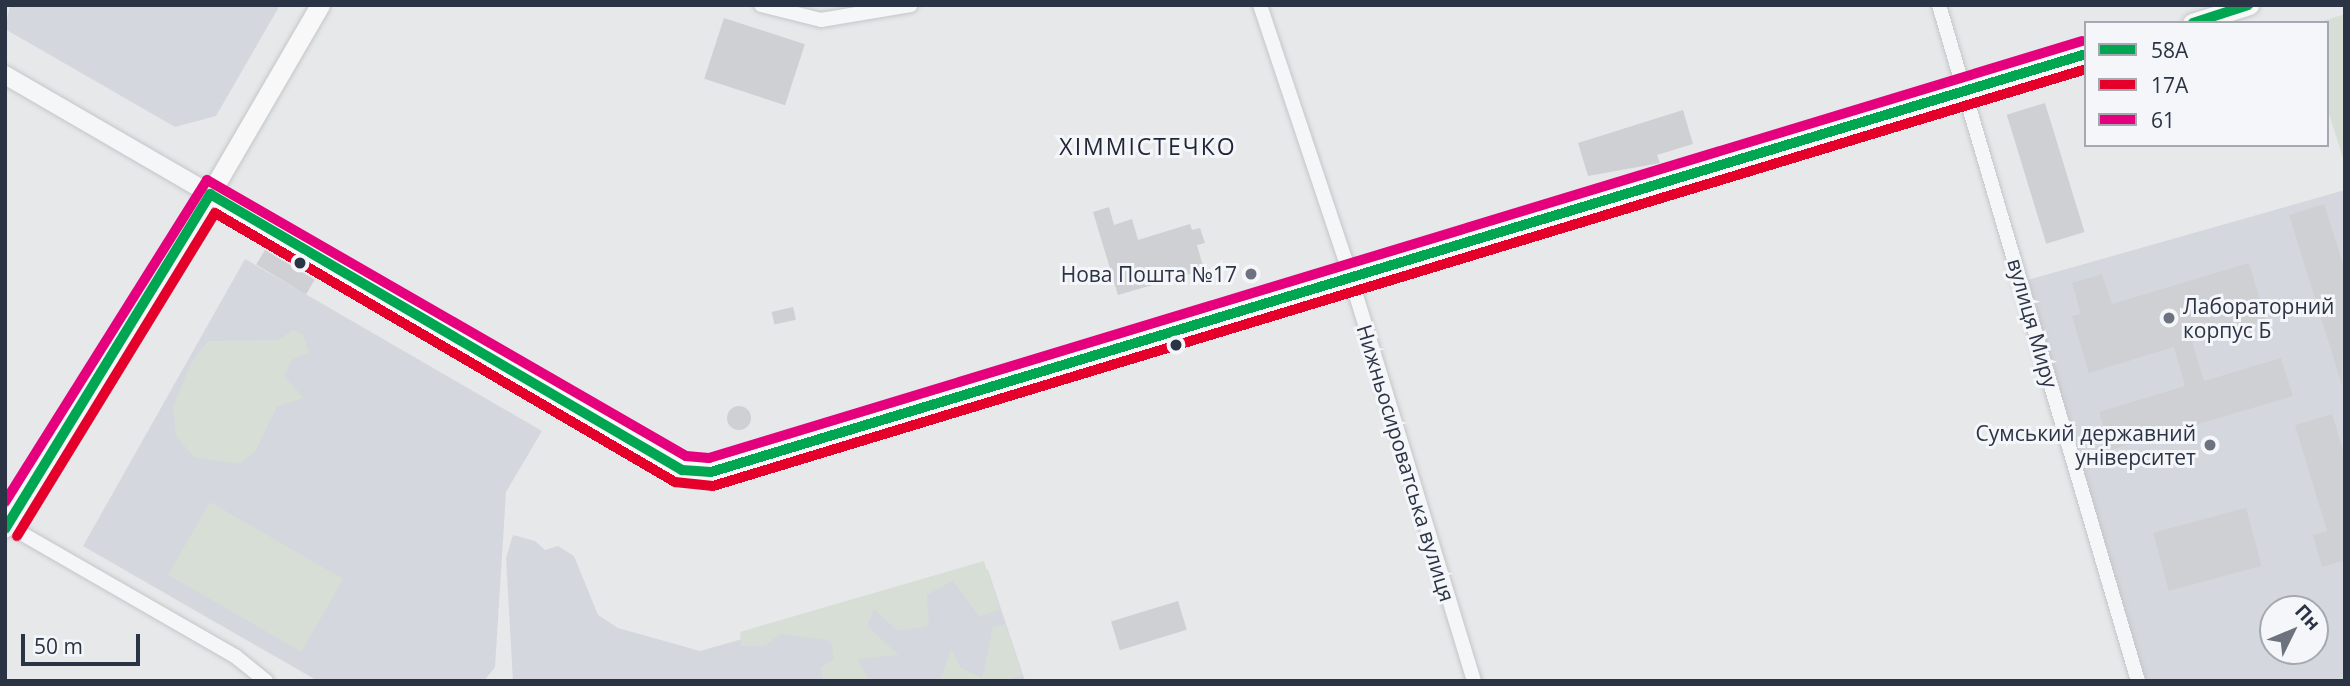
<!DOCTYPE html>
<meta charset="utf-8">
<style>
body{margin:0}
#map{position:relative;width:2350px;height:686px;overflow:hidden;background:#e6e8ea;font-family:"Open Sans",sans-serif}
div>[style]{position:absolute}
.built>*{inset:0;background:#d4d7dd}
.green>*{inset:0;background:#d6ded6;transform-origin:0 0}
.building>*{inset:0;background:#ced0d3;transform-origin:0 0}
.round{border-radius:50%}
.roads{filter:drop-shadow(0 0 2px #c4c6c8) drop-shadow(0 0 2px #c4c6c8)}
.minor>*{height:14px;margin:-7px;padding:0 7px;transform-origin:7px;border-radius:7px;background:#f5f6f7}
.tertiary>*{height:18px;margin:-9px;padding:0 9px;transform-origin:9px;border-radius:9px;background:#f5f6f7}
.secondary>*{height:19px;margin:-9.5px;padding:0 9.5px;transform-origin:9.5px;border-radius:9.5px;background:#f8f8f8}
.bus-1>*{height:10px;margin:-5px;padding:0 5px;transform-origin:5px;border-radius:5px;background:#00a651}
.bus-2>*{height:10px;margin:-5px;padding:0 5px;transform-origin:5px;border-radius:5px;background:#e4002b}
.bus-3>*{height:10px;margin:-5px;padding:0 5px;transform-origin:5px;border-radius:5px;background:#e5007d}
.dots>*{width:19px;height:19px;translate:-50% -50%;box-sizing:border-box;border:4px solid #f4f6f9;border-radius:50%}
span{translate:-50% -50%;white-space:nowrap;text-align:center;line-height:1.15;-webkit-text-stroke:6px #f4f6f9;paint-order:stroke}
.poi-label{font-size:21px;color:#2b3445}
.right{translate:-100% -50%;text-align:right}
.left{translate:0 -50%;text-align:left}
.street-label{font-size:21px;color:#2b3445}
.neighbourhood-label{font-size:23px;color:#1d2536;letter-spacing:2px}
.frame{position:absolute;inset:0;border:7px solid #2b3445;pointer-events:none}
.legend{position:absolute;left:2084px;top:21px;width:245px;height:126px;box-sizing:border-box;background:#f4f6f9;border:2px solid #a4a8b1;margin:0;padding:9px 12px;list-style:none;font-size:21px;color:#2b3445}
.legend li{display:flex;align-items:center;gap:14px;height:35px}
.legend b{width:35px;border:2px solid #a4a8b1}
.north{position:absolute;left:2259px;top:595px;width:70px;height:70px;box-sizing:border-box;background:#f4f6f9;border:2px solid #a4a8b1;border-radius:50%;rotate:47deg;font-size:19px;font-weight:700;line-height:28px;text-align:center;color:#2b3445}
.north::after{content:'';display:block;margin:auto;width:24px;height:32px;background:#6c737f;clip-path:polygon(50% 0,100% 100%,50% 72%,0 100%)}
.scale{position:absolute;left:21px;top:634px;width:119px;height:32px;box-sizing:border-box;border:4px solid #2b3445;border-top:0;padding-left:9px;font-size:21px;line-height:24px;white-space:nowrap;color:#2b3445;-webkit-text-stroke:5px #f4f6f9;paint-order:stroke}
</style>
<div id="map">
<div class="built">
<div style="clip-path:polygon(10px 5px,280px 5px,216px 116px,175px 127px,5px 29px)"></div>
<div style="clip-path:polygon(evenodd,2345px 190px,2345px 681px,2144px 681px,2028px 280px,2345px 190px,2273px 609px,2315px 609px,2315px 651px,2273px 651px,2273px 609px)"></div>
<div style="clip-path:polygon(245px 259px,542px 431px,506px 492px,495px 667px,484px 681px,318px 681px,83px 546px)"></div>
<div style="clip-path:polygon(513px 535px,535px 541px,545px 550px,558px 546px,574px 556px,598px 615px,618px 628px,700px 651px,988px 570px,1025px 681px,513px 681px,506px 558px)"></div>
</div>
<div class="green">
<div style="clip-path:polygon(2345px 14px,2345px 164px,2327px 108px,2327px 23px,2317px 23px)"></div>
<div style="clip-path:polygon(293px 330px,303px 334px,309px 353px,292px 360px,284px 376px,304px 398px,277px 407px,255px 452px,239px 464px,194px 457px,176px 436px,173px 406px,191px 363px,208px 341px,278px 340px)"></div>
<div style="left:210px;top:502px;width:154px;height:84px;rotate:30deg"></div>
<div style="clip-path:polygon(984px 561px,1000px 610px,979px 616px,953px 581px,927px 595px,929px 626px,898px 631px,874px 609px,867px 626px,899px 655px,858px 659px,869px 681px,823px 681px,821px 667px,834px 660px,831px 641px,780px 634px,765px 646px,741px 646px,740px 632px)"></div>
<div style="clip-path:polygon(1005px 624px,1022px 675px,1003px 681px,940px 681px,951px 648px,960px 667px,982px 678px,993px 627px)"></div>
</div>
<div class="building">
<div style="left:724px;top:18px;width:85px;height:64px;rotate:18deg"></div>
<div style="left:2045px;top:103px;width:135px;height:40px;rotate:73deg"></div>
<div style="clip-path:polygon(1683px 110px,1693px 144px,1657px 155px,1660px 163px,1588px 176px,1578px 143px)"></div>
<div style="clip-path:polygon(2324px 204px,2345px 270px,2342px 385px,2289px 215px)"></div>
<div style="clip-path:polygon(1109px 207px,1114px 225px,1132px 219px,1138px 240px,1190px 224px,1192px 230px,1200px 228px,1205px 243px,1197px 245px,1204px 270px,1118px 295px,1093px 212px)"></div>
<div style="left:265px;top:250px;width:58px;height:17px;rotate:31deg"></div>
<div style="clip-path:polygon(2249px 263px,2266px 320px,2192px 342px,2204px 381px,2281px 358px,2293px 396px,2110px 450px,2099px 412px,2185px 386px,2174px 347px,2089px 373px,2072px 316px,2081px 314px,2072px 283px,2102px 274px,2112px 304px)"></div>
<div style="left:793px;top:307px;width:13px;height:22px;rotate:77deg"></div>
<div class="round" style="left:727px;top:406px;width:24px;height:24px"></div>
<div style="clip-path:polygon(2332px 414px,2345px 457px,2345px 560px,2322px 567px,2313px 535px,2327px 531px,2295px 425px)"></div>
<div style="left:2246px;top:508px;width:60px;height:96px;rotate:75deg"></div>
<div style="left:1178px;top:601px;width:30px;height:70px;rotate:73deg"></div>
</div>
<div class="roads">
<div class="minor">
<div style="left:761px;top:5px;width:62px;rotate:14deg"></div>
<div style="left:821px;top:20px;width:91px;rotate:-9.5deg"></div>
<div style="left:1260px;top:5px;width:268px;rotate:71.5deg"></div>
<div style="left:1345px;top:259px;width:441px;rotate:73deg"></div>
<div style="left:1939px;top:5px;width:705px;rotate:73.6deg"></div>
<div style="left:7px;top:525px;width:263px;rotate:29.9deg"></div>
<div style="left:235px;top:656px;width:40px;rotate:39deg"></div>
</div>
<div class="tertiary">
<div style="left:5px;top:75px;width:237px;rotate:30.1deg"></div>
<div style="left:210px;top:194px;width:393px;rotate:121.5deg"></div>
</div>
<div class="secondary">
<div style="left:320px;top:5px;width:219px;rotate:120.2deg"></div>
<div style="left:210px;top:194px;width:547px;rotate:30.32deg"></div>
<div style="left:682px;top:470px;width:29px;rotate:4deg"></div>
<div style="left:711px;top:472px;width:1437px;rotate:-16.91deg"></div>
<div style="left:2192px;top:23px;width:60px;rotate:-17.5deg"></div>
</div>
</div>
<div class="bus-1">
<div style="left:2193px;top:23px;width:58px;rotate:-18.1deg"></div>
<div style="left:5px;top:529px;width:393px;rotate:-58.5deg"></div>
<div style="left:210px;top:194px;width:547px;rotate:30.32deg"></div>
<div style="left:682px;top:470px;width:29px;rotate:4deg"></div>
<div style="left:711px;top:472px;width:1437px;rotate:-16.91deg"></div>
</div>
<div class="bus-2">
<div style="left:17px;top:536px;width:379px;rotate:-58.5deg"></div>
<div style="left:215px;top:213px;width:533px;rotate:30.32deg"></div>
<div style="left:675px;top:482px;width:38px;rotate:6deg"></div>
<div style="left:713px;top:486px;width:1435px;rotate:-16.89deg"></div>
</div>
<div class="bus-3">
<div style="left:5px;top:502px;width:380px;rotate:-57.9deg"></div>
<div style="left:207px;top:180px;width:553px;rotate:29.95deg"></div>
<div style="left:686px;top:456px;width:23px;rotate:5deg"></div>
<div style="left:709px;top:458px;width:1435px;rotate:-16.89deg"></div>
</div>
<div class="dots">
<div style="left:300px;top:263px;background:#2b3445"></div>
<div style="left:1251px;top:274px;background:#6c737f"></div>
<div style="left:2169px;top:318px;background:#6c737f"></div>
<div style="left:1176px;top:345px;background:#2b3445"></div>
<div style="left:2210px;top:445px;background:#6c737f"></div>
</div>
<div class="poi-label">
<span class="right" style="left:1237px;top:274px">Нова Пошта №17</span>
<span class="left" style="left:2183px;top:318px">Лабораторний<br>корпус Б</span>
<span class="right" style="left:2196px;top:445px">Сумський державний<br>університет</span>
</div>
<div class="street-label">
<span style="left:2033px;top:323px;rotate:74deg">вулиця Миру</span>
<span style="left:1406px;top:463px;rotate:73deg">Нижньосироватська вулиця</span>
</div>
<div class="neighbourhood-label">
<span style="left:1148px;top:146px">ХІММІСТЕЧКО</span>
</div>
<div class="frame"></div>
<ul class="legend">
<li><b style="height:9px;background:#00a651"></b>58А</li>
<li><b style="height:9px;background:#e4002b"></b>17А</li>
<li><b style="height:9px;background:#e5007d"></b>61</li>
</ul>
<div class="north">Пн</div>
<div class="scale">50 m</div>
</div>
